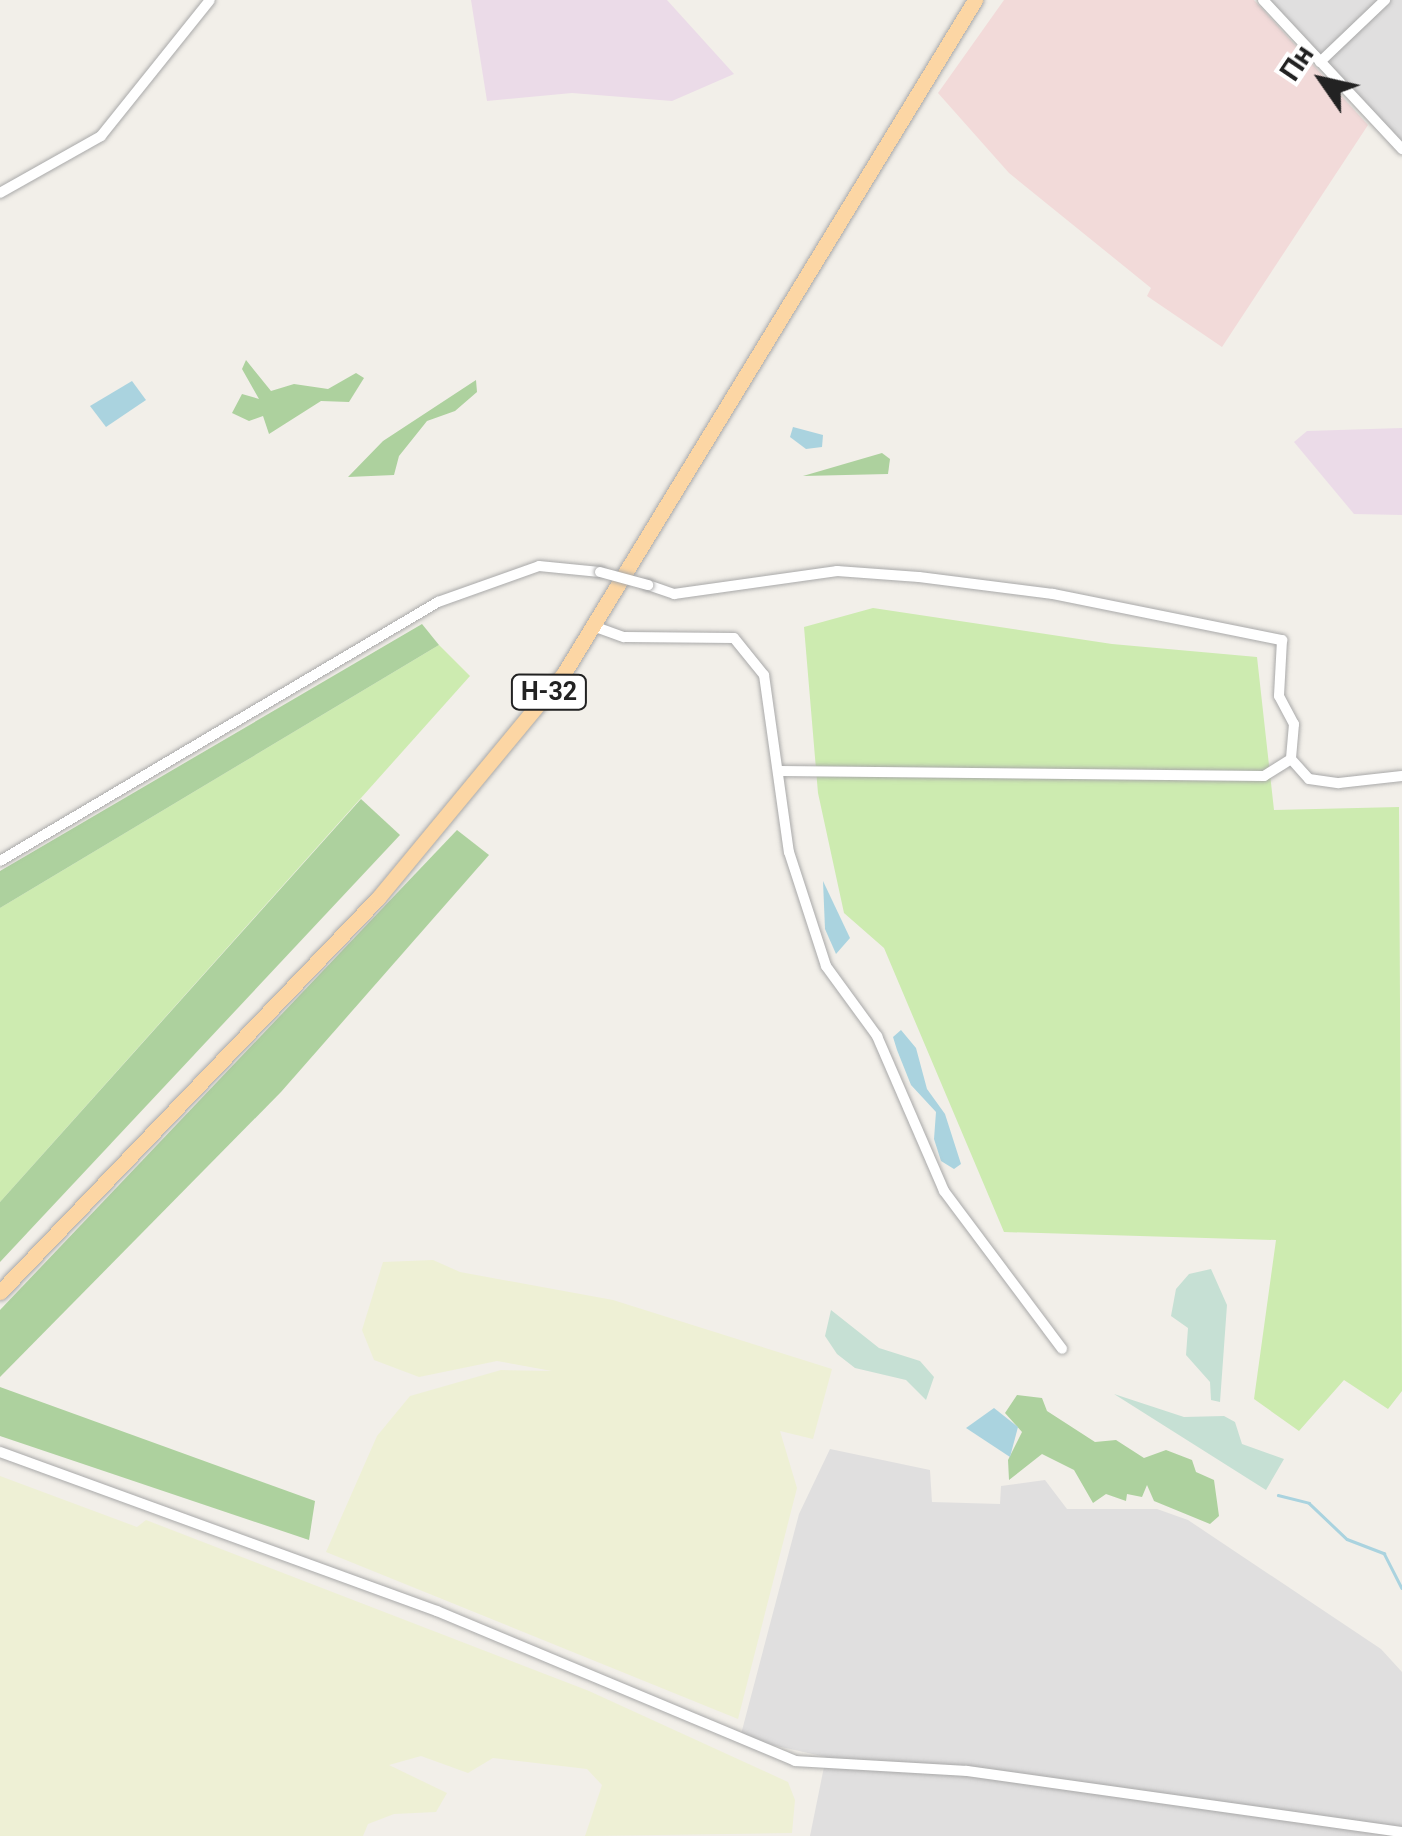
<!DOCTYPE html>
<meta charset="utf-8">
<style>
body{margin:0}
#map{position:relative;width:1402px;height:1836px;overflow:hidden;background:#f2efe9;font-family:Roboto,sans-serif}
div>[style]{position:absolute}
.residential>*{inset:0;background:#e0dfdf}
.commercial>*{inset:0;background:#f2dad9}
.industrial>*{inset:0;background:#ebdbe8}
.farmland>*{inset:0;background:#eef0d5}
.grass>*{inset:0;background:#cdebb0}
.forest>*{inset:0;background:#add19e}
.wetland>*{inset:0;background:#c6e0d4}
.water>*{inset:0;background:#aad3df}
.stream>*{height:2.5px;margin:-1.25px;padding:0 1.25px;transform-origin:1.25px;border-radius:1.25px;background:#aad3df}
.roads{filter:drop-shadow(0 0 2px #a9a9a9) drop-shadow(0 0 2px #a9a9a9)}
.street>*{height:10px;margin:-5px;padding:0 5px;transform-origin:5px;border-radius:5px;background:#fff}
.primary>*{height:15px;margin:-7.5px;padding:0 7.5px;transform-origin:7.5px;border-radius:7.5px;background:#fcd6a4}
.bridges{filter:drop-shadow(0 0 2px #a9a9a9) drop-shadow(0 0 2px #a9a9a9)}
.street-bridge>*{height:10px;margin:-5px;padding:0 5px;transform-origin:5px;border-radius:5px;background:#fff}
span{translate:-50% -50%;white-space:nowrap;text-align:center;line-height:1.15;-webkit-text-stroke:9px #fff;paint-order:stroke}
.shield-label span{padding:2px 8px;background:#fff;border:2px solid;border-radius:8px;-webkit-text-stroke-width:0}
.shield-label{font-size:25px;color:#222;font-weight:700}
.north{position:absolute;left:1272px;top:30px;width:100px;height:100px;-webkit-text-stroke:8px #fff;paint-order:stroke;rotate:304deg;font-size:28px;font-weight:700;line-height:40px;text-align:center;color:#222}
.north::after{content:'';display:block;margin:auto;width:35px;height:45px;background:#222;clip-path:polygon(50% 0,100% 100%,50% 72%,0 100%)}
</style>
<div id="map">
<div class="residential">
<div style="clip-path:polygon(1270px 0,1402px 0,1402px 142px,1385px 124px)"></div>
<div style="clip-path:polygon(830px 1449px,930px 1470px,932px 1502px,1000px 1504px,1001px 1486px,1045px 1480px,1067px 1509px,1157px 1509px,1188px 1520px,1381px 1649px,1402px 1672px,1402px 1836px,810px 1836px,826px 1757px,740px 1738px,799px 1514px)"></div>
</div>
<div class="commercial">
<div style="clip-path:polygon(1004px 0,1254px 0,1368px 125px,1222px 347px,1147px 296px,1151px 288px,1009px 173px,938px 93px)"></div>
</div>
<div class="industrial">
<div style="clip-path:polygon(471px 0,667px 0,734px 74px,672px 101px,572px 93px,487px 101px)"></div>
<div style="clip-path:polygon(1402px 428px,1402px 515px,1354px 514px,1294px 442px,1307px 431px)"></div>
</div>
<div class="farmland">
<div style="clip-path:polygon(433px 1260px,460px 1272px,613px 1300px,832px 1369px,813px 1439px,780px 1431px,797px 1488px,738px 1719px,326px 1552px,377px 1436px,410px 1396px,501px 1370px,552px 1371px,497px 1361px,419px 1377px,374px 1360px,362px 1330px,383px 1262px)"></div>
<div style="clip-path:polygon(0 1476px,137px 1527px,146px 1520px,589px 1691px,788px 1782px,795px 1800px,792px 1833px,585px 1836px,602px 1785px,587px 1769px,493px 1758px,468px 1773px,421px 1756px,389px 1765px,447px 1793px,436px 1812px,394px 1814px,368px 1824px,363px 1836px,0 1836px)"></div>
</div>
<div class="grass">
<div style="clip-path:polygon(873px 608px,1112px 644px,1257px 657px,1274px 810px,1399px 807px,1402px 1391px,1388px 1409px,1344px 1380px,1299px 1431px,1254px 1399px,1276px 1240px,1004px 1232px,884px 948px,844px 913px,818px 793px,804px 627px)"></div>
<div style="clip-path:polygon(439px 645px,470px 676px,0 1202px,0 908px)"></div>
</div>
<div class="forest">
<div style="clip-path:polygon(246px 360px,271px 391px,294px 384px,328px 389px,356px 373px,364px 378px,349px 402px,321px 401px,269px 434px,263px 416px,249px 421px,232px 413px,242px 394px,259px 399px,242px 369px)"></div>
<div style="clip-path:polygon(476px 380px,477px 392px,455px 411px,427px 421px,399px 456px,394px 475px,348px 477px,383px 441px)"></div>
<div style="clip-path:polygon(882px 453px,890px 459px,888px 474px,803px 476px)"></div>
<div style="clip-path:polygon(422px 624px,439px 645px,0 908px,0 871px)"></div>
<div style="clip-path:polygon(361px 799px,400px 835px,0 1262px,0 1202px)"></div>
<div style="clip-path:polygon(457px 830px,489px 855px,281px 1092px,0 1377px,0 1310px)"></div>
<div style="clip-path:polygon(0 1387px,315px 1501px,309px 1540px,0 1436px)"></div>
<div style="clip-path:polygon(1017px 1395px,1042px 1398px,1047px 1411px,1095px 1442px,1116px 1440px,1144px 1458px,1166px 1450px,1192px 1460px,1196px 1472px,1214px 1480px,1219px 1516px,1210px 1524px,1154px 1501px,1147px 1485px,1142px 1497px,1127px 1494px,1126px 1501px,1106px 1494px,1093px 1503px,1074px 1470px,1042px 1454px,1009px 1480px,1008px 1460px,1022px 1432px,1005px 1413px)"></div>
</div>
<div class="wetland">
<div style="clip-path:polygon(1211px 1269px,1227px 1305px,1220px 1402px,1211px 1400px,1210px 1382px,1186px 1355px,1188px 1328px,1171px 1316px,1176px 1289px,1189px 1274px)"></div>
<div style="clip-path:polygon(831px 1310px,879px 1348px,920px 1361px,934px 1377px,926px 1400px,906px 1380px,855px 1368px,837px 1354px,825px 1336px)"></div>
<div style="clip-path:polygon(1114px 1394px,1184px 1417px,1224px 1416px,1235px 1422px,1242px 1444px,1284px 1459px,1266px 1490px)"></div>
</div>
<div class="water">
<div style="clip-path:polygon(132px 381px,146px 400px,106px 427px,90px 406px)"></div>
<div style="clip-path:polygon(793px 427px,823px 435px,822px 447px,806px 449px,790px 437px)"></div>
<div style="clip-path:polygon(823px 881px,850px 938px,836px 954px,825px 929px)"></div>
<div style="clip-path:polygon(901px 1030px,916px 1048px,927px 1089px,945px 1114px,961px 1164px,954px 1169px,941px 1161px,934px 1139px,936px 1112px,911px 1085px,897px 1050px,893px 1037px)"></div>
<div style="clip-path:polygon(994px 1408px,1018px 1427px,1010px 1457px,966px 1428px)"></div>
</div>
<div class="stream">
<div style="left:1278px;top:1495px;width:32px;rotate:14deg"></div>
<div style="left:1309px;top:1503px;width:52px;rotate:43.5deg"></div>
<div style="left:1347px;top:1539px;width:40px;rotate:21deg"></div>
<div style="left:1384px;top:1553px;width:39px;rotate:63deg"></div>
</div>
<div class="roads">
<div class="street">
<div style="left:1263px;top:0;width:204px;rotate:47deg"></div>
<div style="left:1320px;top:62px;width:90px;rotate:-43.6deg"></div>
<div style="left:0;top:193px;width:116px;rotate:-29.4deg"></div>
<div style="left:101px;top:136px;width:174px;rotate:-51.3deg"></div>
<div style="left:648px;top:585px;width:28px;rotate:19deg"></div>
<div style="left:674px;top:594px;width:165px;rotate:-8deg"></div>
<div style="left:837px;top:571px;width:82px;rotate:4.2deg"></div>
<div style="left:919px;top:577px;width:135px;rotate:7.2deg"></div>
<div style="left:1053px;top:594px;width:234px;rotate:11.4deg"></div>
<div style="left:1282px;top:640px;width:56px;rotate:93.1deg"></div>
<div style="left:1279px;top:696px;width:32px;rotate:62deg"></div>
<div style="left:1294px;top:724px;width:35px;rotate:95deg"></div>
<div style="left:1291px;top:759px;width:27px;rotate:48deg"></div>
<div style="left:1309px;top:779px;width:30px;rotate:8deg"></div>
<div style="left:1339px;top:783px;width:63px;rotate:-6.3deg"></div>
<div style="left:593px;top:626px;width:33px;rotate:20deg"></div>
<div style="left:624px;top:637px;width:110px;rotate:0.5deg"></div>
<div style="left:734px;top:638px;width:48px;rotate:51deg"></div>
<div style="left:764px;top:675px;width:179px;rotate:82deg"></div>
<div style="left:789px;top:852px;width:120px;rotate:72deg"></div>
<div style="left:826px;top:966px;width:87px;rotate:53.9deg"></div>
<div style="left:877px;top:1036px;width:169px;rotate:66.6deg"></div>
<div style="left:944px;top:1191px;width:197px;rotate:53.2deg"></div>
<div style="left:780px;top:771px;width:484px;rotate:0.6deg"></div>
<div style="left:1264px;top:776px;width:32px;rotate:-32deg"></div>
<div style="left:0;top:861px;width:509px;rotate:-30.6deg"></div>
<div style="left:438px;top:602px;width:107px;rotate:-19.6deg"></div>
<div style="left:539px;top:566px;width:61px;rotate:5.6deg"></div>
<div style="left:0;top:1452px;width:465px;rotate:20deg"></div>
<div style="left:437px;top:1611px;width:388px;rotate:22.7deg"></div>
<div style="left:795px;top:1761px;width:172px;rotate:3.3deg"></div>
<div style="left:967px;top:1771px;width:439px;rotate:8deg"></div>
</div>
<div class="primary">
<div style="left:0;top:1292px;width:546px;rotate:-46.19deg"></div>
<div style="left:378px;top:898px;width:292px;rotate:-50.4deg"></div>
<div style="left:564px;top:673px;width:789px;rotate:-58.59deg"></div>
</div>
</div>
<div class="bridges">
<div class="street-bridge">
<div style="left:600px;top:572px;width:50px;rotate:15.2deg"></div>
</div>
</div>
<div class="shield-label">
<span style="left:549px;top:692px">Н-32</span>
</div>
<div class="north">Пн</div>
</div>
